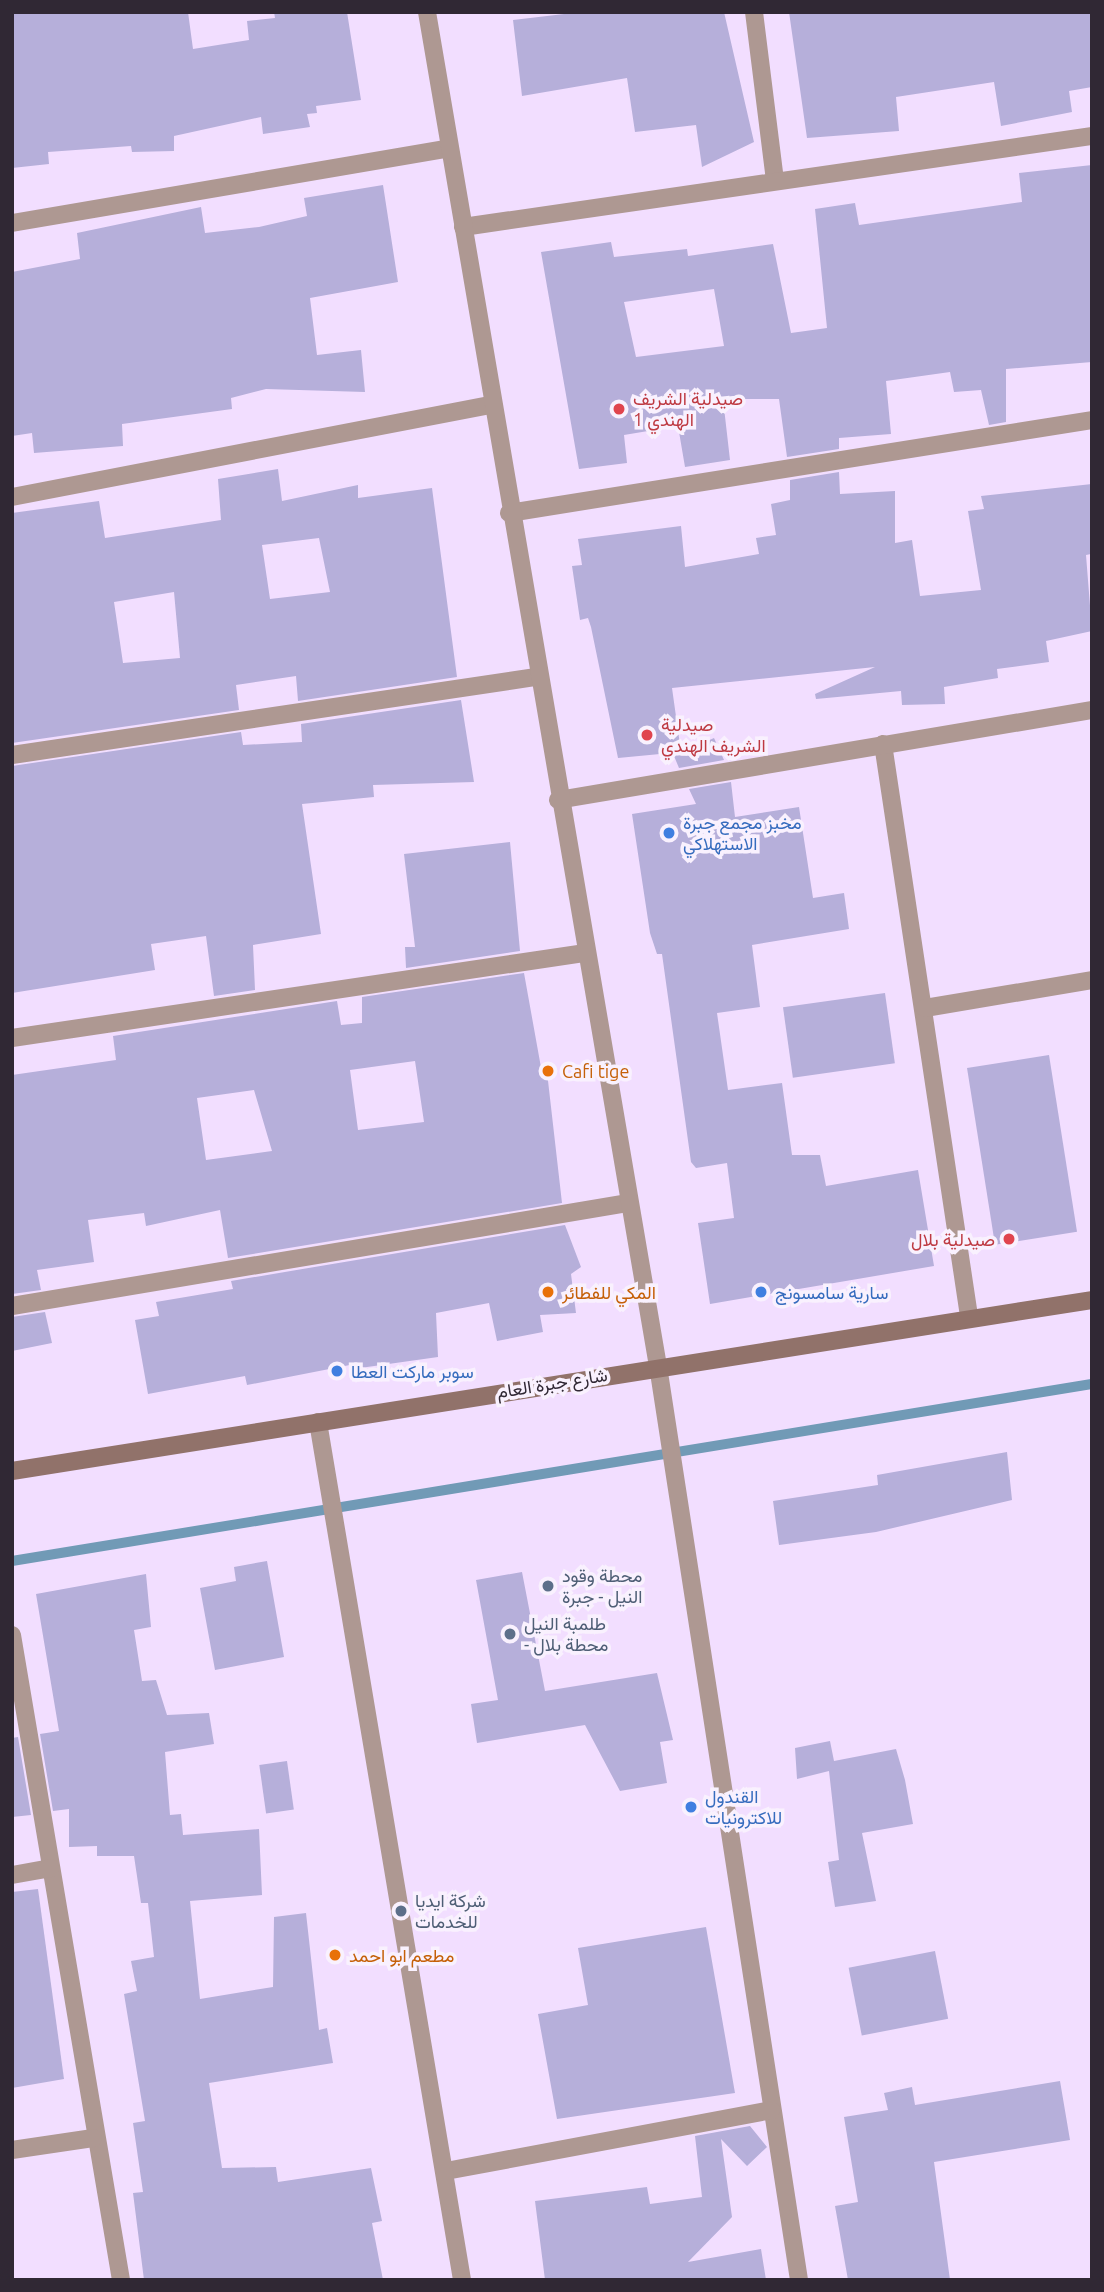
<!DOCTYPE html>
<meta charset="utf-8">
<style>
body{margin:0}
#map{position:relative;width:1104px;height:2292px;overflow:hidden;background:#f2deff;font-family:Ubuntu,Vazirmatn,sans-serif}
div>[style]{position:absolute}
.stream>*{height:10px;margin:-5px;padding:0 5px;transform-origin:5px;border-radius:5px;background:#719ab6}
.building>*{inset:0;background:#b6afda;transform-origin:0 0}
.minor>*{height:18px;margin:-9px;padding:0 9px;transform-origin:9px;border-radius:9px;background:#ae9892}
.tertiary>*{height:18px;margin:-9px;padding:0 9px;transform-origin:9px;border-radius:9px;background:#ae9892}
.secondary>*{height:18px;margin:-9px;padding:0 9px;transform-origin:9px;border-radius:9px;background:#91726a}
.dots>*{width:19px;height:19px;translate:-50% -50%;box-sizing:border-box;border:4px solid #f9f1fe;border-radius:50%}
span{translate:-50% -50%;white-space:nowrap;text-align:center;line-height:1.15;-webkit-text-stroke:7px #f9f1fe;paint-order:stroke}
.health-label{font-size:18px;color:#be3a42}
.left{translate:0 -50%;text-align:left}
.right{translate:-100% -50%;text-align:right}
.shop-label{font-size:18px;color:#366cbe}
.food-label{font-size:18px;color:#c56008}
.street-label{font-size:18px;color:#302834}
.service-label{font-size:18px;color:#4e5e75}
.frame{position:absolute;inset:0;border:14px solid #302834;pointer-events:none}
</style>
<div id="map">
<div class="stream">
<div style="left:12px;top:1561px;width:1094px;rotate:-9.31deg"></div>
</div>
<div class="building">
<div style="clip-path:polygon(12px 12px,188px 12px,193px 49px,249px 40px,247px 21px,275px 18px,274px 12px,347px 12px,361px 100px,316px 106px,317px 113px,307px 114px,310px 127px,263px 134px,261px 117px,174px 136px,174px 151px,132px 152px,131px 146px,48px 152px,49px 164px,12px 168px)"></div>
<div style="clip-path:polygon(581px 12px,724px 12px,754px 142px,702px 167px,696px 125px,635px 132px,627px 78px,522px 96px,513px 20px)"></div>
<div style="clip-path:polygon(789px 12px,1092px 12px,1092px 87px,1069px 91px,1072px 112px,1001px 126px,994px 82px,896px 97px,899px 131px,807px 138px)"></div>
<div style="clip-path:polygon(evenodd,1092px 165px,1092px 362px,1006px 369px,1006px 422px,989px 425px,981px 390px,954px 392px,950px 372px,886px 381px,891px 434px,839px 438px,839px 449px,787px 457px,779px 399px,723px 399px,730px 460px,685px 467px,678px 426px,624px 435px,627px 463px,579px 469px,541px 252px,611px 242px,614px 257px,687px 249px,688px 256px,773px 244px,791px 333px,827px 328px,815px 209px,855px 203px,859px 225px,1022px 202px,1019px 173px,1092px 165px,714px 289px,724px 346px,636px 357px,624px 302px,714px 289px)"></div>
<div style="clip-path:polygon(383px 185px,398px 282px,310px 298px,317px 355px,361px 350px,365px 392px,266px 389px,231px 398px,232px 409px,122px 424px,123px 446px,34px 453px,32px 433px,12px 436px,12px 272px,80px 259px,77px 233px,201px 207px,205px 233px,259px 227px,307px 216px,304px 198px)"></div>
<div style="clip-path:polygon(evenodd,278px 469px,282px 501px,358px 485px,358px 498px,432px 488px,457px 677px,298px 701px,296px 676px,236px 685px,239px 710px,12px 743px,12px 513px,99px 501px,105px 538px,221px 520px,218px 479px,278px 469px,319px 538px,330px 592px,270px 599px,262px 545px,319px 538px,278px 469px,174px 592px,180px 658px,123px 663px,114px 602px,174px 592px)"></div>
<div style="clip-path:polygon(839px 472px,840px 494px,895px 491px,895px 543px,912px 540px,920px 596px,981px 590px,968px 511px,984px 509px,981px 496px,1092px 484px,1091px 554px,1086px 555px,1092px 631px,1046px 641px,1049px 662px,997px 669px,998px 678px,944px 687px,945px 704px,902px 705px,901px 691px,816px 699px,815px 694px,875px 667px,672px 688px,681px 752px,618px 758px,591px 627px,588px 618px,580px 620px,572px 566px,582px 565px,578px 539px,681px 526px,685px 567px,759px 554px,756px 538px,776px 535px,771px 504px,790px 500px,790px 480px)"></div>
<div style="clip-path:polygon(461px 700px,474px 782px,373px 785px,374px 797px,302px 804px,321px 934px,253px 945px,255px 990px,214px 996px,206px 936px,151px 944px,155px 970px,12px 993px,12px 766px,241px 732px,243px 745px,302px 742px,301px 724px)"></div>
<div style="clip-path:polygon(714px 738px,724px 760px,679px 768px,674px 756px)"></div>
<div style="clip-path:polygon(731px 782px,735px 817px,799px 807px,813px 898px,844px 893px,849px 929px,752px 945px,760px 1007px,717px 1013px,728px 1090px,782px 1083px,792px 1155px,820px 1155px,826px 1186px,918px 1170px,934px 1266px,710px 1304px,698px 1223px,734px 1218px,727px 1163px,696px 1168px,691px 1162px,662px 954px,657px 954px,650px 933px,632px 814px,696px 804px,689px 789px)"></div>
<div style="clip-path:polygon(510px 842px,520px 951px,406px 968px,405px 947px,415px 947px,404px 854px)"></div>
<div style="clip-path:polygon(evenodd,524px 973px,542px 1073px,547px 1072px,562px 1203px,228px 1258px,220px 1210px,146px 1226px,144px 1213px,88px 1220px,94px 1262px,37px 1270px,41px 1290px,12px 1294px,12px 1075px,116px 1060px,113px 1036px,337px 1001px,341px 1025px,362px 1023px,362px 997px,524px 973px,415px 1061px,424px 1122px,358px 1130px,350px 1070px,415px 1061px,524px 973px,254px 1090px,272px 1151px,206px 1160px,197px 1098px,254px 1090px)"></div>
<div style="left:885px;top:993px;width:71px;height:103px;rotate:82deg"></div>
<div style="left:1049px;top:1055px;width:179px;height:83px;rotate:81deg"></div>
<div style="clip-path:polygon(565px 1225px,581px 1267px,571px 1274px,576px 1313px,540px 1315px,543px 1332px,497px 1341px,489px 1303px,436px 1313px,438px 1357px,360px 1368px,360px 1363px,247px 1385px,245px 1376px,148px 1394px,135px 1320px,159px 1316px,156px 1302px,233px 1289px,231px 1281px)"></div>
<div style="clip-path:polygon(45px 1312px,52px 1343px,12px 1351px,12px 1317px)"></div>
<div style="clip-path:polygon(1007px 1452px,1012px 1500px,876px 1532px,779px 1545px,773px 1501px,878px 1485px,877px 1475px)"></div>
<div style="clip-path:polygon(267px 1561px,284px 1657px,215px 1670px,200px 1588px,236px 1581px,234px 1567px)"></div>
<div style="clip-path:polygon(522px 1572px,545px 1691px,657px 1673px,673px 1740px,660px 1742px,667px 1783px,620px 1791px,585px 1725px,477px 1743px,471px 1704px,498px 1700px,476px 1580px)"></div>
<div style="clip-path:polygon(146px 1574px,151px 1627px,134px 1630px,142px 1681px,156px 1680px,167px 1715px,209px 1713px,214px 1744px,165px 1752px,170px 1815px,181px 1814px,183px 1835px,259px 1829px,262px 1895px,190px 1901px,200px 1999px,273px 1987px,274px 1917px,306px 1913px,319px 2030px,327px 2028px,333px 2063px,209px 2083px,222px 2168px,276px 2167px,278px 2182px,371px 2168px,382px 2221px,372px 2223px,383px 2280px,144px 2280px,133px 2193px,143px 2192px,133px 2123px,145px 2121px,124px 1994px,137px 1991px,131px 1961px,154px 1957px,148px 1903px,141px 1903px,134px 1856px,97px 1856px,97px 1846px,69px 1847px,69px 1809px,53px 1811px,40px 1734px,59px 1731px,36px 1594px)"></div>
<div style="clip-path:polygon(18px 1737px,31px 1815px,12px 1817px,12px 1738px)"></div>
<div style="clip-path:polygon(830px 1741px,834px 1761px,896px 1749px,905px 1780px,913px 1824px,862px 1833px,876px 1901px,835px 1907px,828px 1862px,839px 1860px,829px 1771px,797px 1779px,795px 1748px)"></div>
<div style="left:287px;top:1761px;width:49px;height:28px;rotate:82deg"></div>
<div style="clip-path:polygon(38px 1889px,64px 2079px,12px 2088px,12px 1892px)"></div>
<div style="clip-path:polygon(706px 1927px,735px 2093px,557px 2119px,538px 2014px,588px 2005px,578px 1948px)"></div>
<div style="left:935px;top:1951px;width:69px;height:88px;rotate:79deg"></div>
<div style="clip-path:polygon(1060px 2081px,1070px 2140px,934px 2162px,950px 2280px,848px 2280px,835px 2206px,858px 2202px,844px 2117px,888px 2110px,884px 2093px,912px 2087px,915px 2105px)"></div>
<div style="clip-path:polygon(750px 2126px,767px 2147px,747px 2166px,721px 2139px,732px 2217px,688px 2262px,761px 2249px,766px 2280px,545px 2280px,535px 2201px,647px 2187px,650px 2204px,702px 2197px,695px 2136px)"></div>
</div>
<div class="minor">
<div style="left:754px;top:12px;width:170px;rotate:82.9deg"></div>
<div style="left:12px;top:223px;width:443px;rotate:-9.7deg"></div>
<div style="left:463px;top:227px;width:636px;rotate:-8.23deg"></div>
<div style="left:12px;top:497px;width:490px;rotate:-10.9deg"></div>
<div style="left:509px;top:513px;width:590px;rotate:-9.06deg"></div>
<div style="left:883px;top:744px;width:578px;rotate:81.45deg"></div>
<div style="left:12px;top:755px;width:530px;rotate:-8.47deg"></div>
<div style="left:558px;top:800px;width:542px;rotate:-9.57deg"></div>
<div style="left:925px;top:1008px;width:169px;rotate:-9.5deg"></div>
<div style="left:12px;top:1038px;width:578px;rotate:-8.45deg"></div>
<div style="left:12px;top:1306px;width:625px;rotate:-9.49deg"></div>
<div style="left:658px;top:1366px;width:925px;rotate:81.23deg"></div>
<div style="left:12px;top:1635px;width:654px;rotate:80.41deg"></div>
<div style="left:12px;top:1875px;width:39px;rotate:-10deg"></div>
<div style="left:12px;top:2150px;width:82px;rotate:-8.4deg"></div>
<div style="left:446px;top:2171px;width:331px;rotate:-10.6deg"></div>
</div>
<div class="tertiary">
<div style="left:427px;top:12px;width:1374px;rotate:80.32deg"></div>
<div style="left:318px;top:1422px;width:870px;rotate:80.47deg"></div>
</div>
<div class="secondary">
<div style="left:12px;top:1471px;width:1093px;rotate:-9deg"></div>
</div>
<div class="dots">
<div style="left:619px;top:409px;background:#e0444e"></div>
<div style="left:647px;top:735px;background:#e0444e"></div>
<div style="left:669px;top:833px;background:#3f7fe0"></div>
<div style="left:548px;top:1071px;background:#e8710a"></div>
<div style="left:1009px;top:1239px;background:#e0444e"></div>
<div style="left:548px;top:1292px;background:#e8710a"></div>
<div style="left:761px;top:1292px;background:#3f7fe0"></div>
<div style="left:337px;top:1371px;background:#3f7fe0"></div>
<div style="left:548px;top:1586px;background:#5c6f8a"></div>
<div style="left:510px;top:1634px;background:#5c6f8a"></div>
<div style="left:691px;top:1807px;background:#3f7fe0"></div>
<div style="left:401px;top:1911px;background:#5c6f8a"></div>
<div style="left:335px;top:1955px;background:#e8710a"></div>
</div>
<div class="health-label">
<span class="left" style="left:633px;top:409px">صيدلية الشريف<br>الهندي 1</span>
<span class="left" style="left:661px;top:735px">صيدلية<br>الشريف الهندي</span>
<span class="right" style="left:995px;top:1239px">صيدلية بلال</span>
</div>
<div class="shop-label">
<span class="left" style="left:683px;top:833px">مخبز مجمع جبرة<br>الاستهلاكي</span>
<span class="left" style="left:775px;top:1292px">سارية سامسونج</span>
<span class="left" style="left:351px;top:1371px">سوبر ماركت العطا</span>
<span class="left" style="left:705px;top:1807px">القندول<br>للاكترونيات</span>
</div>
<div class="food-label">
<span class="left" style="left:562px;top:1071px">Cafi tige</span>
<span class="left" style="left:562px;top:1292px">المكي للفطائر</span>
<span class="left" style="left:349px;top:1955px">مطعم ابو احمد</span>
</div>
<div class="street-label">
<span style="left:552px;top:1383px;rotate:-9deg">شارع جبرة العام</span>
</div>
<div class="service-label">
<span class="left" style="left:562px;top:1586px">محطة وقود<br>النيل - جبرة</span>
<span class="left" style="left:524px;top:1634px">طلمبة النيل<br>- محطة بلال</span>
<span class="left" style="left:415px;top:1911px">شركة ايديا<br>للخدمات</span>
</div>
<div class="frame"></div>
</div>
